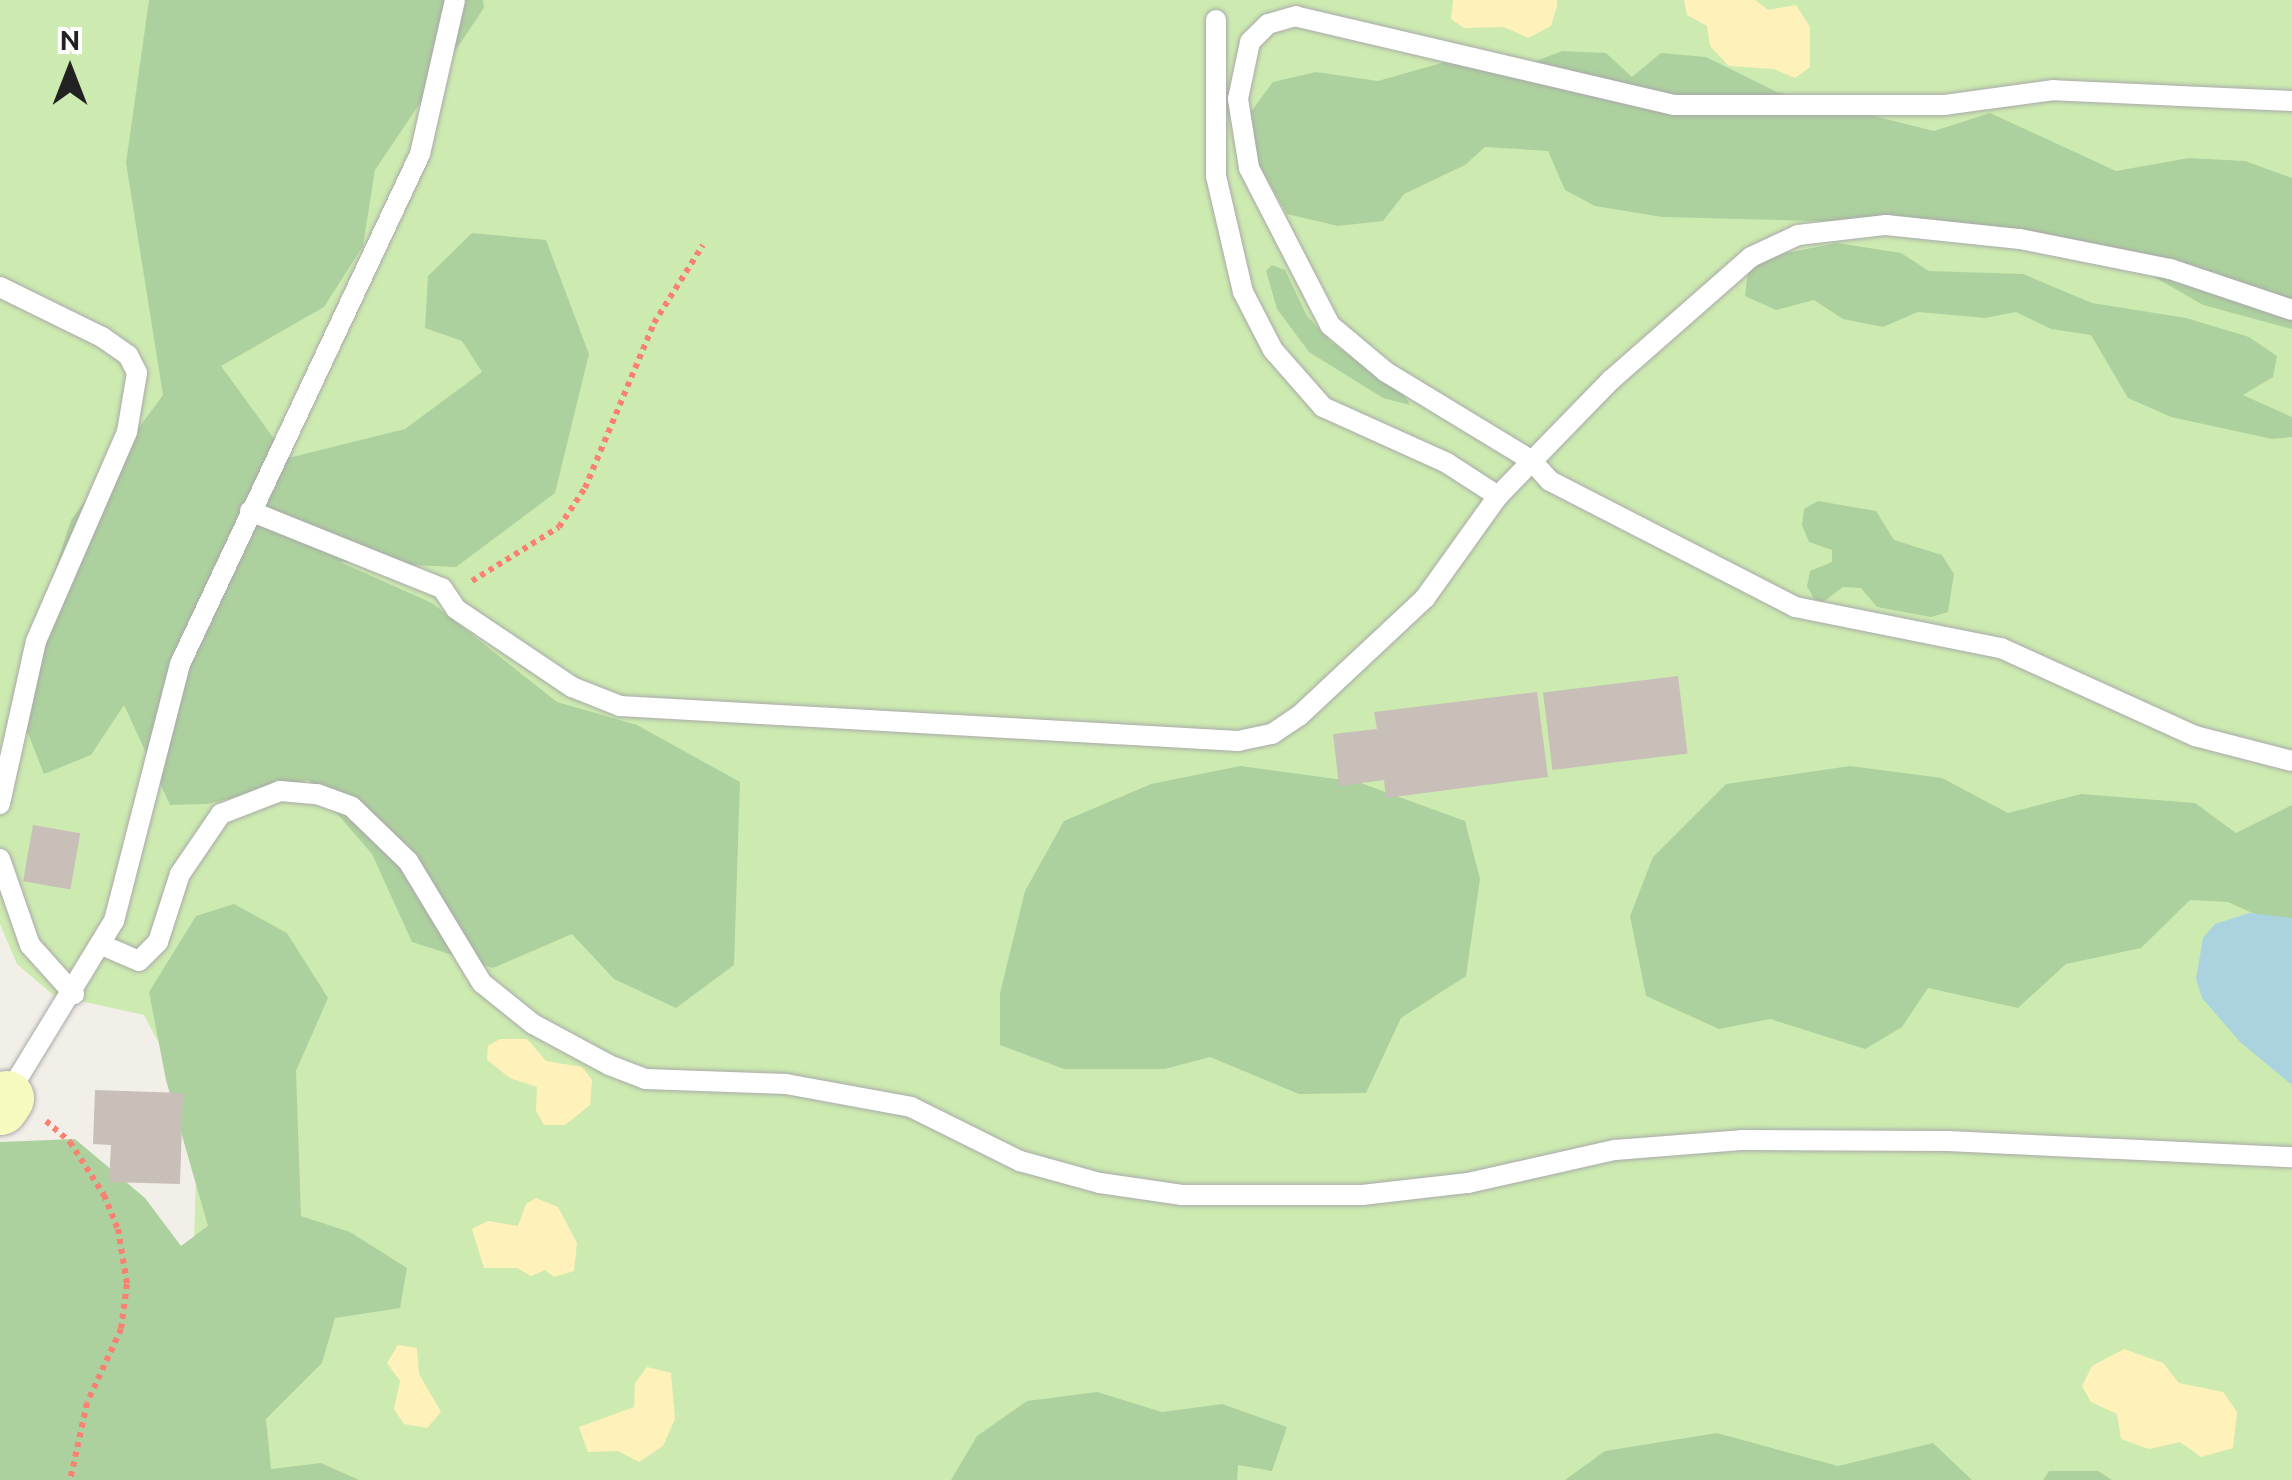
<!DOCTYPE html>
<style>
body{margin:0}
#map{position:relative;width:2292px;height:1480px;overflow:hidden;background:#f2efe9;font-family:Ubuntu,sans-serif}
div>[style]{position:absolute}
.grass>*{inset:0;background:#cdebb0}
.forest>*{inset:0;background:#add19e}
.sand>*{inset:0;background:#fff1ba}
.water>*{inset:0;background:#aad3df}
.building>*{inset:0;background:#c7bfb8;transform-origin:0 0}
.path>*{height:6px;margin-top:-3px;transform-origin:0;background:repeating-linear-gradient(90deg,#fa8072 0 5px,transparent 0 10px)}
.roads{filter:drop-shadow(0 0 2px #a9a9a9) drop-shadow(0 0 2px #a9a9a9)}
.lane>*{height:20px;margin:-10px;padding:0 10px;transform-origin:10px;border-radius:10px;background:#fff}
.secondary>*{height:55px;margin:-27.5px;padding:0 27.5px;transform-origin:27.5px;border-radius:27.5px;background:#f7fabf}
span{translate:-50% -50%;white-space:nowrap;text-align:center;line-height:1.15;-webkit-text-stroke:9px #fff;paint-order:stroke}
.north{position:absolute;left:20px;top:20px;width:100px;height:100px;-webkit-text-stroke:8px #fff;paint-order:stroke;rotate:0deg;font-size:28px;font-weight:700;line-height:40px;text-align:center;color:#222}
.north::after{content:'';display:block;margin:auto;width:35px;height:45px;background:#222;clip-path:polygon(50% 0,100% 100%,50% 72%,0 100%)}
</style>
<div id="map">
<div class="grass">
<div style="clip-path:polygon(0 0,2292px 0,2292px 1480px,163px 1480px,193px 1270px,198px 1118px,144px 1015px,53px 995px,17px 964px,0 924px)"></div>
</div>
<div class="forest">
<div style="clip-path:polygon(149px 0,483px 0,484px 8px,375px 170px,363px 246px,324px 307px,221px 366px,288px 458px,405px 429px,482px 372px,462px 341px,425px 328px,428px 276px,472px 233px,546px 240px,589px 354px,555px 493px,456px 567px,340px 562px,432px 603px,557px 702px,637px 725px,740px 782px,734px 965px,676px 1008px,614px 979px,572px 934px,493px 968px,412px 942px,372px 854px,308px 780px,207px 804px,170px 805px,124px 705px,91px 755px,44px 774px,14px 698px,71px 520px,163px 395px,126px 163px)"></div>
<div style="clip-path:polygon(1562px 51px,1606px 53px,1632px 77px,1661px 53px,1706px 57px,1777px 92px,1934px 131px,1990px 113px,2116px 171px,2189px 158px,2245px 161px,2292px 178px,2292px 329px,2203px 305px,2144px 271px,1972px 225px,1662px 217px,1595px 206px,1565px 190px,1548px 151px,1485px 147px,1465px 165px,1404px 194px,1383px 221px,1338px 226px,1287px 214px,1257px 161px,1250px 113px,1273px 82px,1316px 72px,1378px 81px,1445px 62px,1500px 75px)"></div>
<div style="clip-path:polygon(1837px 243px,1901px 253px,1929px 271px,2023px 274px,2092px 303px,2186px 318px,2249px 337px,2277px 356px,2273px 377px,2243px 395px,2292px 417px,2292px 437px,2272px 439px,2171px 417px,2128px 398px,2091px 335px,2051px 329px,2016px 312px,1985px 318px,1918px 312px,1883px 327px,1843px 319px,1814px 300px,1776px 310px,1745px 296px,1748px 271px,1766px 257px)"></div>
<div style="clip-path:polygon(1272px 265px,1285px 270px,1307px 316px,1332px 343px,1403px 392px,1410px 405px,1383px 398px,1309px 352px,1277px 309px,1266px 271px)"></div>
<div style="clip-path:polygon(1818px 501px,1876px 511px,1894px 540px,1942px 555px,1954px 574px,1948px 612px,1931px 617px,1877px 607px,1861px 588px,1843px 587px,1823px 602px,1814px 599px,1807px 586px,1810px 571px,1832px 562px,1832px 550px,1809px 542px,1802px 525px,1804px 509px)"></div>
<div style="clip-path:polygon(1240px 766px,1358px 782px,1465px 821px,1480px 879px,1466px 976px,1401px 1018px,1366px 1093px,1299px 1094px,1210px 1057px,1165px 1069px,1064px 1069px,1000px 1045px,1000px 993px,1025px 891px,1064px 821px,1151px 784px)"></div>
<div style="clip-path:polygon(1850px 766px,1942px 778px,2008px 813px,2081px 794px,2195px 803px,2236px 833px,2292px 805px,2292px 931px,2228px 902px,2190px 900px,2141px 948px,2066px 964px,2018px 1008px,1928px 988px,1902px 1027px,1865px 1049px,1770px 1019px,1719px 1029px,1646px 996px,1630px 916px,1653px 857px,1726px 784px)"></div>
<div style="clip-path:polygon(234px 904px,287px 933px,328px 998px,296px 1071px,301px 1216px,350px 1232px,407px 1268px,400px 1308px,335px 1318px,322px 1363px,266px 1419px,271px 1469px,321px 1463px,359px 1480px,0 1480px,0 1142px,75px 1139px,145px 1198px,181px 1246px,208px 1226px,166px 1080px,149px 992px,196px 916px)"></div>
<div style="clip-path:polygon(1097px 1392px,1162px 1412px,1222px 1404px,1287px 1427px,1272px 1471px,1238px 1465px,1237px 1480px,951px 1480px,977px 1436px,1027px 1401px)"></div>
<div style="clip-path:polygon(1717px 1433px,1838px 1466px,1933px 1443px,1972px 1480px,1565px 1480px,1605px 1451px)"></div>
<div style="clip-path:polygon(2049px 1471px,2098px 1471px,2112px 1480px,2043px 1480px)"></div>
</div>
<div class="sand">
<div style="clip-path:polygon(1453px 0,1557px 0,1557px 6px,1551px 26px,1528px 38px,1504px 27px,1464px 28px,1451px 19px)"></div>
<div style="clip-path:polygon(1684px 0,1755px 0,1768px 10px,1796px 5px,1810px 27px,1810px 67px,1795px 78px,1774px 69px,1729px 66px,1710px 46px,1707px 26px,1687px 15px)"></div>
<div style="clip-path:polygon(500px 1039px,527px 1039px,546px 1061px,582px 1067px,592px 1080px,590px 1105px,565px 1125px,544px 1125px,536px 1111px,537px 1087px,510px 1078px,487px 1060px,488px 1046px)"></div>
<div style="clip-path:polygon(536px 1198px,558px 1207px,577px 1243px,574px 1271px,554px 1277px,545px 1270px,531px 1276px,517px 1268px,484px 1268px,472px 1229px,488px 1221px,518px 1226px,526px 1204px)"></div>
<div style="clip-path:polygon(398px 1345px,417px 1348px,419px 1374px,441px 1412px,427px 1428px,404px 1424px,394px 1409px,400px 1381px,387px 1363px)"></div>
<div style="clip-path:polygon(2124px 1349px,2163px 1363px,2179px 1383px,2223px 1392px,2237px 1412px,2233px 1448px,2201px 1457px,2180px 1442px,2149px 1449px,2121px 1439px,2117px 1414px,2091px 1402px,2082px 1386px,2092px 1366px)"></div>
<div style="clip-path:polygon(647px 1367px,671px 1373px,675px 1419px,663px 1446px,639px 1462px,618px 1451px,588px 1452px,579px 1427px,634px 1407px,635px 1383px)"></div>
</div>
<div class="water">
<div style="clip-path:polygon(2249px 913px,2292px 918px,2292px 1085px,2240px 1042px,2202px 998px,2196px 979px,2203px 938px,2215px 924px)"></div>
</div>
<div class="building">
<div style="left:1678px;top:676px;width:78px;height:136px;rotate:83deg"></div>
<div style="clip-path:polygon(1537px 692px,1548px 777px,1386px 798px,1384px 780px,1339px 786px,1333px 734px,1377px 729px,1374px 712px)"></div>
<div style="left:33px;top:825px;width:48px;height:57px;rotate:10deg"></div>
<div style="clip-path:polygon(95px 1090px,183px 1093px,180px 1184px,109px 1182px,111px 1145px,93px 1144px)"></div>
</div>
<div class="path">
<div style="left:472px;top:581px;width:102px;rotate:-31.8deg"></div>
<div style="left:559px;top:527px;width:47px;rotate:-56.3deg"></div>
<div style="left:585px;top:488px;width:179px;rotate:-67.3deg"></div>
<div style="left:654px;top:323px;width:92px;rotate:-57.9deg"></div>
<div style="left:46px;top:1121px;width:32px;rotate:41deg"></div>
<div style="left:70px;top:1142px;width:63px;rotate:57.3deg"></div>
<div style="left:104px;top:1195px;width:37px;rotate:68deg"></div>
<div style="left:118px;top:1229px;width:56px;rotate:80.7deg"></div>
<div style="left:127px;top:1284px;width:45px;rotate:97.6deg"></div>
<div style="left:121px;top:1329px;width:81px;rotate:114.7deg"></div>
<div style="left:87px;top:1403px;width:79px;rotate:102.4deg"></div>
</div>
<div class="roads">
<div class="lane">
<div style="left:1216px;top:20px;width:156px;rotate:90deg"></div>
<div style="left:1216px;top:176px;width:119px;rotate:76.9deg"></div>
<div style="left:1243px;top:292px;width:65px;rotate:62.7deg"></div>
<div style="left:1273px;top:350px;width:76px;rotate:48.7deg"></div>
<div style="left:1323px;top:407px;width:136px;rotate:24.3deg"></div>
<div style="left:1447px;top:463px;width:61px;rotate:32.9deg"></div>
<div style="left:2292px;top:101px;width:238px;rotate:-177.4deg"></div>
<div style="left:2054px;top:90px;width:110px;rotate:172.2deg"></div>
<div style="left:1945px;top:105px;width:271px;rotate:180deg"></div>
<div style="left:1674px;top:105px;width:388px;rotate:-166.8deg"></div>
<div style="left:1296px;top:16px;width:29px;rotate:164deg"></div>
<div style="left:1268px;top:24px;width:25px;rotate:135deg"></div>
<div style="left:1250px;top:42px;width:58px;rotate:101.9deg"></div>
<div style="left:1238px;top:99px;width:70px;rotate:80.9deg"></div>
<div style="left:1249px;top:168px;width:177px;rotate:62.7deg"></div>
<div style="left:1330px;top:325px;width:73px;rotate:40deg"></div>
<div style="left:1386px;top:372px;width:170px;rotate:31.3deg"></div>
<div style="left:1531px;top:460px;width:28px;rotate:48deg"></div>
<div style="left:1550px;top:481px;width:276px;rotate:27.2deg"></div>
<div style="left:1795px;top:607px;width:210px;rotate:11.3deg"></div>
<div style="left:2001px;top:648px;width:213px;rotate:24.4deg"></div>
<div style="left:2195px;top:736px;width:100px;rotate:14.5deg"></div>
<div style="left:0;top:287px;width:114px;rotate:26.1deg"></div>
<div style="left:102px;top:337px;width:32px;rotate:35deg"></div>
<div style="left:128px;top:355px;width:20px;rotate:63deg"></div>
<div style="left:137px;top:373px;width:60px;rotate:99.6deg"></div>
<div style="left:127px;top:432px;width:228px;rotate:113.5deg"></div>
<div style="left:36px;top:641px;width:167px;rotate:102.5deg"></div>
<div style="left:250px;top:511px;width:207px;rotate:21.9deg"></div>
<div style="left:442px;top:588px;width:25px;rotate:56deg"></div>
<div style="left:456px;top:609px;width:140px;rotate:33.9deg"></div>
<div style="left:572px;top:687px;width:52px;rotate:21.6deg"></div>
<div style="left:620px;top:706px;width:619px;rotate:3.24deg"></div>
<div style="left:1238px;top:741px;width:35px;rotate:-12deg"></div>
<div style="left:1272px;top:734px;width:32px;rotate:-34deg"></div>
<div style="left:1299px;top:716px;width:173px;rotate:-43.1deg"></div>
<div style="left:1425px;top:598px;width:125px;rotate:-54.4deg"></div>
<div style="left:1498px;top:496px;width:162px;rotate:-45.8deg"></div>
<div style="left:1611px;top:380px;width:186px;rotate:-41.3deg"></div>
<div style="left:1751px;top:257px;width:52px;rotate:-25.1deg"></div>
<div style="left:1798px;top:235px;width:89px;rotate:-6.5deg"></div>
<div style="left:1886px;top:225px;width:135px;rotate:6deg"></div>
<div style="left:2020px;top:239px;width:153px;rotate:11.3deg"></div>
<div style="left:2170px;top:269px;width:129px;rotate:18.6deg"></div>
<div style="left:0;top:859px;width:91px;rotate:70.8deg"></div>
<div style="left:30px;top:945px;width:66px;rotate:48.1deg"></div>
<div style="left:102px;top:945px;width:40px;rotate:23.4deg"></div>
<div style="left:139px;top:961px;width:27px;rotate:-45deg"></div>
<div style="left:158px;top:942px;width:71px;rotate:-72.1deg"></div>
<div style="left:180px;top:874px;width:73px;rotate:-55.7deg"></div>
<div style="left:221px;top:814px;width:63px;rotate:-21.3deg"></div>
<div style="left:280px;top:791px;width:37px;rotate:5deg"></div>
<div style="left:317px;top:794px;width:37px;rotate:20deg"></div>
<div style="left:352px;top:807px;width:78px;rotate:44deg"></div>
<div style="left:408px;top:861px;width:143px;rotate:58.8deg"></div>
<div style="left:482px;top:983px;width:65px;rotate:38.8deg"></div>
<div style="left:533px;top:1024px;width:86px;rotate:28.3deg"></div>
<div style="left:609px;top:1065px;width:39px;rotate:21deg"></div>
<div style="left:645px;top:1079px;width:141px;rotate:2deg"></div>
<div style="left:786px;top:1084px;width:127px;rotate:10.4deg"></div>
<div style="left:911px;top:1107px;width:122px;rotate:26.4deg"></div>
<div style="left:1020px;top:1161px;width:83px;rotate:15.4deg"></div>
<div style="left:1100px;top:1183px;width:83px;rotate:8.3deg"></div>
<div style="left:1182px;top:1195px;width:180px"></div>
<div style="left:1362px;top:1195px;width:107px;rotate:-6.5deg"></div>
<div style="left:1468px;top:1183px;width:151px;rotate:-12.7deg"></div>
<div style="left:1615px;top:1150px;width:126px;rotate:-4.5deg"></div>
<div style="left:1741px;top:1140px;width:207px;rotate:0.3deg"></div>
<div style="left:1948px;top:1141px;width:344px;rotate:2.7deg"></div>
<div style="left:7px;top:1096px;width:205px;rotate:-58.6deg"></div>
<div style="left:114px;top:921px;width:265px;rotate:-75.6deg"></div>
<div style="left:180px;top:664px;width:564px;rotate:-64.8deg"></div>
<div style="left:420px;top:154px;width:158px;rotate:-77.2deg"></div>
</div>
<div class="secondary">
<div style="left:0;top:1107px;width:11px;rotate:-56deg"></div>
</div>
</div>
<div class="north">N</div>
</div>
